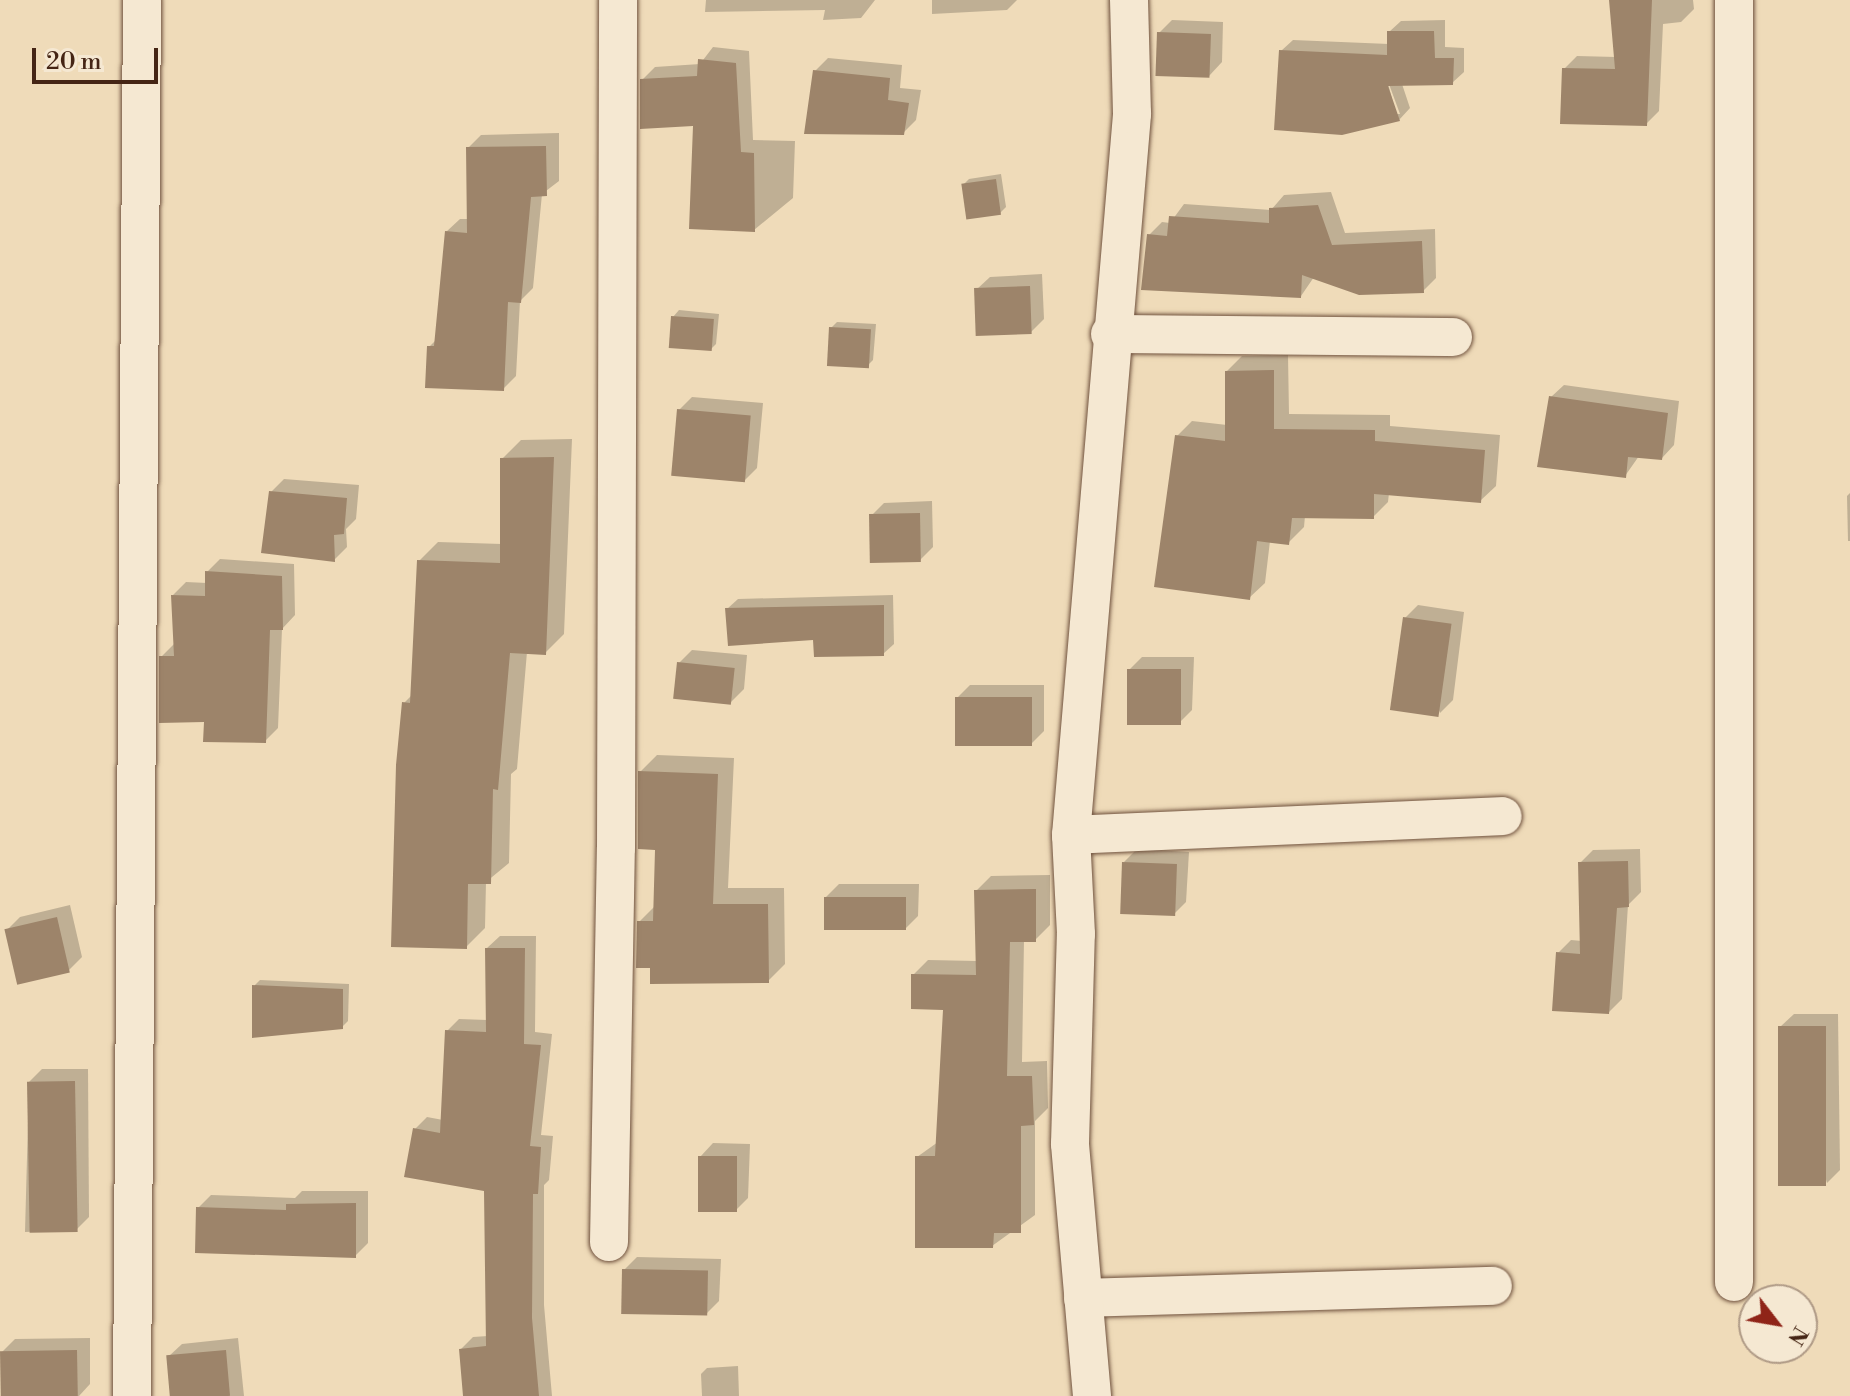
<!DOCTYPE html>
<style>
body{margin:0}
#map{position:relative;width:1850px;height:1396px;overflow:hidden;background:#efdbb9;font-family:"Libre Bodoni",serif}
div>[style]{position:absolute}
.shadow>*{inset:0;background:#0003}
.building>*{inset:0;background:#9d846a;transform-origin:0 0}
.roads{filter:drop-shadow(0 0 2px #70523e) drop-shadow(0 0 2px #70523e)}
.minor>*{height:38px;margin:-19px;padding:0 19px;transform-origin:19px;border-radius:19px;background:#f5e8d2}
span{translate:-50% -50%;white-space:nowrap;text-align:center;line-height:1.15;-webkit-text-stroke:6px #f5e8d2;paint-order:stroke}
.north{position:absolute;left:1738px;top:1284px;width:80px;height:80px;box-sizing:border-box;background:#f5e8d2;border:2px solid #af9a86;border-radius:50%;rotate:121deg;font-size:22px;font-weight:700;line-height:32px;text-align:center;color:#452515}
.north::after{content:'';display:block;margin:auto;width:28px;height:36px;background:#8f2418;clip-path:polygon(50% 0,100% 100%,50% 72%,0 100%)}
.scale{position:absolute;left:32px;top:48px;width:126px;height:36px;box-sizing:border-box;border:4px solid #452515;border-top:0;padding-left:10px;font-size:24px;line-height:28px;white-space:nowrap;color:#452515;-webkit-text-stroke:6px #f5e8d2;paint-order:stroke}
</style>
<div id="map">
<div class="shadow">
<div style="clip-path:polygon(706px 0,875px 0,861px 18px,823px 20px,825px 10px,705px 12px)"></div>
<div style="clip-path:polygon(932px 0,1017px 0,1007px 10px,932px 14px)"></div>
<div style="clip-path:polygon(1611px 0,1693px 0,1694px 9px,1681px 22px,1663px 24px,1659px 111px,1646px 124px,1564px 69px,1577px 56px,1616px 57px)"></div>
<div style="clip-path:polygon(1172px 20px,1223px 22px,1222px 62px,1209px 76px,1159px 33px)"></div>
<div style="clip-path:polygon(evenodd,1445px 20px,1445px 47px,1464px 48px,1464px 72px,1452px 83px,1402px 84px,1410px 108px,1399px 120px,1281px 51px,1293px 40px,1389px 44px,1389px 32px,1401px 21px,1445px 20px,1386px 76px,1400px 114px,1396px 114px,1386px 76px)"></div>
<div style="clip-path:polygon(713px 47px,749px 51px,753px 140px,795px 141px,793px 198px,754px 230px,696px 124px,642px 80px,655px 67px,700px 64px)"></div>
<div style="clip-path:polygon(828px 58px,902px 65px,900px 88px,921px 90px,916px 120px,903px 133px,815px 71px)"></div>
<div style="clip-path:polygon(559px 133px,559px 181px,542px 194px,533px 288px,520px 301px,516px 376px,503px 389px,429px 347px,437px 339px,446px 232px,460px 219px,469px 219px,468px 148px,481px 135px)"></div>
<div style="clip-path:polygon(1001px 174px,1006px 207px,1000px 213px,963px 185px,969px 179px)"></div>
<div style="clip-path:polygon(1331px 192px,1345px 233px,1435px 229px,1436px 278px,1423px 291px,1314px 277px,1301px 296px,1149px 235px,1162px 222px,1170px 223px,1184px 204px,1271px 210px,1284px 195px)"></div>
<div style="clip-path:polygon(1042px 274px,1044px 319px,1031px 332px,976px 290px,990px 277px)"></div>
<div style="clip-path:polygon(679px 310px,719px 314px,716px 344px,710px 350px,673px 317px)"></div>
<div style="clip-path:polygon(837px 322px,876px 324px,873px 360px,867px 366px,831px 328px)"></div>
<div style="clip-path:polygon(1288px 355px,1289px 414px,1390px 415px,1390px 426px,1500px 435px,1496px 486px,1480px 501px,1389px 493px,1388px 502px,1373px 517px,1305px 516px,1304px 527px,1288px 543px,1270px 541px,1265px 583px,1249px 598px,1177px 436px,1192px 421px,1227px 425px,1227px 371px,1242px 356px)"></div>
<div style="clip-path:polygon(1564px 385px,1679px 401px,1674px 445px,1662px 458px,1639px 456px,1625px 476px,1551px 397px)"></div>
<div style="clip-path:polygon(692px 397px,763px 403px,757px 468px,744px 481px,679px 410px)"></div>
<div style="clip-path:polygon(572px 439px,564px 634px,545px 653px,527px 652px,517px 769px,511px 774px,509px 863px,486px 882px,485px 928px,466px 947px,404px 703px,412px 695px,419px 561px,438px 542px,502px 544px,502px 459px,521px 440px)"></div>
<div style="clip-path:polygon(284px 479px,359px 485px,356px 519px,346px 529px,347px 547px,334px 560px,271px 492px)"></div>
<div style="clip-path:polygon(1850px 493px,1850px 541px,1848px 541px,1847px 496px)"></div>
<div style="clip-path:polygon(932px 501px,933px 547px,920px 560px,871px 516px,884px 503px)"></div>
<div style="clip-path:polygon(220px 559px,294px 564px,295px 615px,282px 629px,278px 728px,265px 741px,206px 720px,161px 657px,175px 643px,173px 595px,186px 582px,207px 583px,207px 572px)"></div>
<div style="clip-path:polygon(893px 595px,894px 644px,883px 654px,727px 609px,738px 599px)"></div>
<div style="clip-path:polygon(1418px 605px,1464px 612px,1453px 700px,1440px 713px,1405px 618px)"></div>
<div style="clip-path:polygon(692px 650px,747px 655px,744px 689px,731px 702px,679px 663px)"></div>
<div style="clip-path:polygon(1142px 657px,1194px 657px,1192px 710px,1179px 723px,1129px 670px)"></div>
<div style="clip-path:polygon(970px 685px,1044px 685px,1044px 731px,1031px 744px,957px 698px)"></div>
<div style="clip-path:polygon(657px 755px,734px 758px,728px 888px,784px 888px,785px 964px,768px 981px,652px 966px,639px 922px,656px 905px,657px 848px,640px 772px)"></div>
<div style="clip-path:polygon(1137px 849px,1189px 852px,1186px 902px,1173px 915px,1124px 862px)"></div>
<div style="clip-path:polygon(1640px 849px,1641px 892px,1628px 905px,1622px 999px,1609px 1012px,1558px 953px,1571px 940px,1582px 941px,1580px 863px,1593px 850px)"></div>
<div style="clip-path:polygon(1050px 875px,1050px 925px,1035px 940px,1024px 940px,1022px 1062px,1047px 1061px,1048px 1108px,1035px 1121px,1035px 1215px,992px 1246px,917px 1157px,938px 1142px,945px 1008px,913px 975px,928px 960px,977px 961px,976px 891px,991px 876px)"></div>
<div style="clip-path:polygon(839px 884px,919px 884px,918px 916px,905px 929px,826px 897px)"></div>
<div style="clip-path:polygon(70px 905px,82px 957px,69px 970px,7px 930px,20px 917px)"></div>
<div style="clip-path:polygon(500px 936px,536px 936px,535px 1032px,552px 1034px,541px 1135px,553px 1136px,549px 1180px,544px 1185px,544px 1305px,552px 1396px,465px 1396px,461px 1349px,473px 1337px,488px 1336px,486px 1189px,415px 1129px,427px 1117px,443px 1120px,447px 1031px,459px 1019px,487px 1020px,487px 948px)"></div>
<div style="clip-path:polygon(260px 980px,349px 984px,348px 1021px,342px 1027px,254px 986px)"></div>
<div style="clip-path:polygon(1794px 1014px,1838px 1014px,1840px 1170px,1827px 1183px,1780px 1027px)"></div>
<div style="clip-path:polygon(42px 1069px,88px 1069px,89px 1217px,76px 1230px,25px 1232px,29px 1082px)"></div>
<div style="clip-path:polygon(713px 1143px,750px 1144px,748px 1198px,735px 1211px,700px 1157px)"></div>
<div style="clip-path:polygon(302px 1191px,368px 1191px,368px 1243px,355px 1256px,198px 1208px,211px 1195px,295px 1198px)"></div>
<div style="clip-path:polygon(637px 1257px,721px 1259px,719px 1301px,706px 1314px,624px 1270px)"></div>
<div style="clip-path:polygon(90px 1338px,90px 1384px,79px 1396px,2px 1396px,2px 1352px,15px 1339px)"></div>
<div style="clip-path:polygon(238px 1338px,244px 1396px,172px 1396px,168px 1357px,182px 1344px)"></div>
<div style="clip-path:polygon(738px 1366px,739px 1396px,702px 1396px,701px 1374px,707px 1368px)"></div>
</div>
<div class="building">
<div style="clip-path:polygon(1609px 0,1652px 0,1647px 126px,1560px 124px,1562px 68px,1615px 69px)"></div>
<div style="clip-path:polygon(1387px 31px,1434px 31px,1435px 58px,1454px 58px,1453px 85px,1388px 86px,1400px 121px,1342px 135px,1274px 130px,1279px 50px,1387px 55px)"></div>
<div style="left:1157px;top:32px;width:54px;height:44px;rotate:2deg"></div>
<div style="clip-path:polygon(698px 59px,736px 63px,741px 152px,754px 153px,755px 232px,689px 229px,693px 126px,640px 129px,640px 79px,697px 76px)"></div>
<div style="clip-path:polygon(813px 70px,890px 78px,888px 100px,909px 103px,904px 135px,804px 134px)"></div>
<div style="clip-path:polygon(546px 146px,547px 196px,531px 197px,521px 303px,508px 302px,504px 391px,425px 388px,427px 346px,434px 346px,445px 231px,467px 233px,466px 147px)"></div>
<div style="left:996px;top:179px;width:36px;height:35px;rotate:82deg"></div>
<div style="clip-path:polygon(1318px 205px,1332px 245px,1422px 241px,1424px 293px,1359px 295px,1302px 275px,1301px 298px,1141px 290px,1147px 234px,1167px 236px,1169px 216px,1269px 223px,1269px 208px)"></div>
<div style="left:1030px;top:286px;width:48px;height:56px;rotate:88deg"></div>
<div style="left:671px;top:316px;width:43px;height:32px;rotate:4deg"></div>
<div style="left:829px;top:327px;width:42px;height:39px;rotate:3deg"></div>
<div style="clip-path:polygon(1274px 370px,1274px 429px,1375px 430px,1375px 441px,1485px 450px,1481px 503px,1374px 494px,1374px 519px,1292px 518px,1289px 545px,1257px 541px,1250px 600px,1154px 587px,1175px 435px,1225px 441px,1225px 371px)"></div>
<div style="clip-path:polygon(1549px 396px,1668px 413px,1662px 460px,1628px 457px,1626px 478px,1537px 467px)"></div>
<div style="left:677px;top:409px;width:74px;height:67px;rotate:5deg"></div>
<div style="clip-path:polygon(554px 457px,546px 655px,510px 653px,498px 790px,493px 789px,491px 884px,468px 884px,467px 949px,391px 947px,396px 765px,402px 702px,410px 703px,417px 560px,500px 563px,500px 458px)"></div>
<div style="clip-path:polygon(269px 491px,347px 498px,344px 534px,334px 535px,335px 562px,261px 553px)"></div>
<div style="left:920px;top:513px;width:49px;height:51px;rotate:89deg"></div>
<div style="clip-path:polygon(205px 571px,282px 576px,283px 630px,270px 630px,266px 743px,203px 742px,204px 722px,159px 723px,159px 656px,174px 656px,171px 595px,205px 596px)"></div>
<div style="clip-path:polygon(884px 605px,884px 656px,814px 657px,813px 640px,728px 646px,725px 608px)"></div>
<div style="left:1403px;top:617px;width:49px;height:94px;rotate:8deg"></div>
<div style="left:677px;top:662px;width:58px;height:37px;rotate:6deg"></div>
<div style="left:1127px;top:669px;width:54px;height:56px"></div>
<div style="left:955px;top:697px;width:77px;height:49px"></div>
<div style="clip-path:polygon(638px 771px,718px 774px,713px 904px,768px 904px,769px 983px,650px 984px,650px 968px,636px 968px,637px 921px,653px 921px,655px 850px,638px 849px)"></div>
<div style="clip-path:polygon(1628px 861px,1629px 907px,1617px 908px,1609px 1014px,1552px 1011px,1556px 952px,1580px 954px,1578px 862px)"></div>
<div style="left:1122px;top:862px;width:55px;height:52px;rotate:2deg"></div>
<div style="clip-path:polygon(1036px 889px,1036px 942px,1010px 942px,1007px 1076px,1032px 1076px,1034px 1125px,1021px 1126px,1021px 1233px,994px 1233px,993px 1248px,915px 1248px,915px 1156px,935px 1156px,943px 1010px,911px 1009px,911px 974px,976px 975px,974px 890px)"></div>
<div style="left:824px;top:897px;width:82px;height:33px"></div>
<div style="left:57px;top:917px;width:57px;height:54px;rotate:77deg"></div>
<div style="clip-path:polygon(485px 948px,525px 948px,524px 1044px,541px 1045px,530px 1146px,541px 1147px,538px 1194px,533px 1194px,532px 1318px,539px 1396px,463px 1396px,459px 1349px,486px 1346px,484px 1191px,404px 1177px,413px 1128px,440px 1133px,445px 1030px,486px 1032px)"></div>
<div style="clip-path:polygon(252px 985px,343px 989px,343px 1029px,252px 1038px)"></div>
<div style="left:1778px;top:1026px;width:48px;height:160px"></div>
<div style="left:75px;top:1081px;width:151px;height:48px;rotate:89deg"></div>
<div style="left:698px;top:1156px;width:39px;height:56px"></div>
<div style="clip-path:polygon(356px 1203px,356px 1258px,195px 1253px,196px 1207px,286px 1210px,286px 1204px)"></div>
<div style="left:622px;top:1269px;width:86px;height:45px;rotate:1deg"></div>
<div style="left:77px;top:1350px;width:46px;height:77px;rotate:89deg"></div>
<div style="left:226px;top:1350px;width:46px;height:60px;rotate:85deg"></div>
</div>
<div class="roads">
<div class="minor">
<div style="left:1110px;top:334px;width:343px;rotate:0.5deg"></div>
<div style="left:1071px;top:835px;width:432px;rotate:-2.5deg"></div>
<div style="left:609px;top:1242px;width:394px;rotate:-89deg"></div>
<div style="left:616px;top:848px;width:848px;rotate:-89.86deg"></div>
<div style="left:1734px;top:1282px;width:1282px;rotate:-90deg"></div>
<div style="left:1083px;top:1298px;width:410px;rotate:-1.7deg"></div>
<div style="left:132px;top:1396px;width:1396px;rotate:-89.59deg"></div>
<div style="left:1092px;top:1396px;width:253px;rotate:-95deg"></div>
<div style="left:1070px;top:1144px;width:210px;rotate:-88.4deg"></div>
<div style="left:1076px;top:934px;width:99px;rotate:-92.9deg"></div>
<div style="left:1071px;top:835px;width:724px;rotate:-85.16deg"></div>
<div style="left:1132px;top:114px;width:114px;rotate:-91.5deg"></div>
</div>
</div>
<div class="north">N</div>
<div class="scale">20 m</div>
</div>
